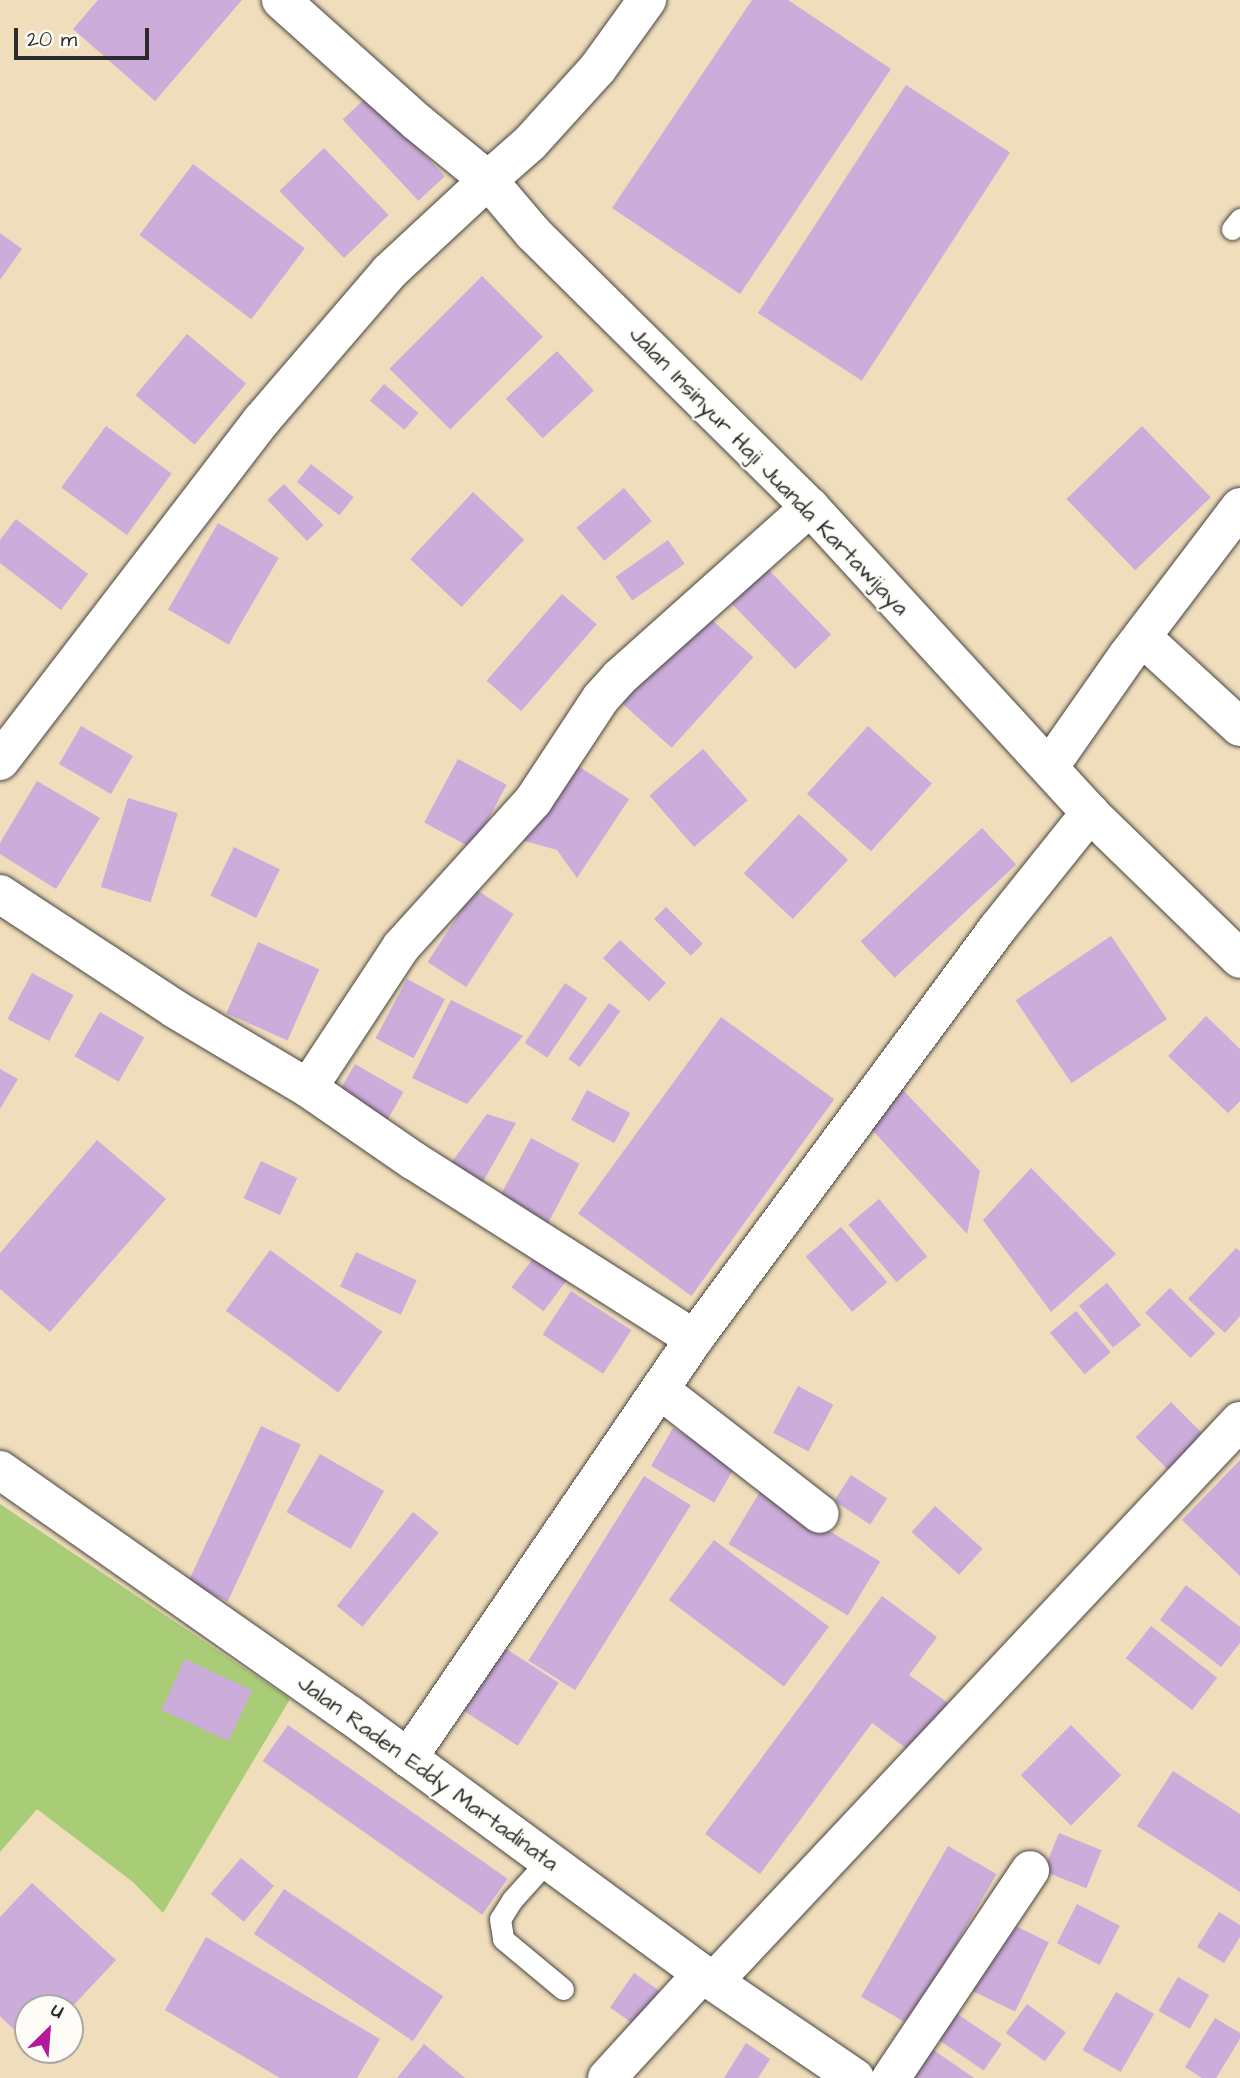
<!DOCTYPE html>
<style>
body{margin:0}
#map{position:relative;width:1240px;height:2078px;overflow:hidden;background:#efddbb;font-family:"Architects Daughter",sans-serif}
div>[style]{position:absolute}
.green>*{inset:0;background:#a9cd77}
.building>*{inset:0;background:#ccacdb;transform-origin:0 0}
.roads{filter:drop-shadow(0 0 2px #484641) drop-shadow(0 0 2px #484641)}
.lane>*{height:21px;margin:-10.5px;padding:0 10.5px;transform-origin:10.5px;border-radius:10.5px;background:#fff}
.street>*{height:38px;margin:-19px;padding:0 19px;transform-origin:19px;border-radius:19px;background:#fff}
.secondary>*{height:38px;margin:-19px;padding:0 19px;transform-origin:19px;border-radius:19px;background:#fff}
.primary>*{height:38px;margin:-19px;padding:0 19px;transform-origin:19px;border-radius:19px;background:#fff}
span{translate:-50% -50%;white-space:nowrap;text-align:center;line-height:1.15;-webkit-text-stroke:5px #fdfcf7;paint-order:stroke}
.street-label{font-size:23px;color:#2b2b2b}
.north{position:absolute;left:14px;top:1994px;width:70px;height:70px;box-sizing:border-box;background:#fdfcf7;border:2px solid #a9a8a5;border-radius:50%;rotate:25deg;font-size:19px;font-weight:700;line-height:28px;text-align:center;color:#2b2b2b}
.north::after{content:'';display:block;margin:auto;width:24px;height:32px;background:#b5179e;clip-path:polygon(50% 0,100% 100%,50% 72%,0 100%)}
.scale{position:absolute;left:14px;top:28px;width:135px;height:32px;box-sizing:border-box;border:4px solid #2b2b2b;border-top:0;padding-left:9px;font-size:21px;line-height:24px;white-space:nowrap;color:#2b2b2b;-webkit-text-stroke:5px #fdfcf7;paint-order:stroke}
</style>
<div id="map">
<div class="green">
<div style="clip-path:polygon(0 1504px,290px 1699px,163px 1913px,133px 1882px,37px 1809px,0 1852px)"></div>
</div>
<div class="building">
<div style="clip-path:polygon(98px 0,242px 0,155px 101px,73px 29px)"></div>
<div style="clip-path:polygon(752px 0,788px 0,891px 69px,740px 294px,612px 208px)"></div>
<div style="left:906px;top:85px;width:124px;height:272px;rotate:33deg"></div>
<div style="left:369px;top:95px;width:111px;height:36px;rotate:47deg"></div>
<div style="left:324px;top:148px;width:93px;height:62px;rotate:46deg"></div>
<div style="left:193px;top:164px;width:140px;height:89px;rotate:37deg"></div>
<div style="clip-path:polygon(0 233px,22px 249px,0 280px)"></div>
<div style="left:482px;top:276px;width:86px;height:131px;rotate:45deg"></div>
<div style="left:187px;top:334px;width:77px;height:80px;rotate:40deg"></div>
<div style="left:557px;top:351px;width:54px;height:70px;rotate:47deg"></div>
<div style="left:384px;top:384px;width:45px;height:22px;rotate:40deg"></div>
<div style="left:106px;top:426px;width:81px;height:76px;rotate:36deg"></div>
<div style="left:1142px;top:426px;width:99px;height:105px;rotate:46deg"></div>
<div style="left:311px;top:464px;width:54px;height:23px;rotate:38deg"></div>
<div style="left:284px;top:484px;width:57px;height:23px;rotate:46deg"></div>
<div style="left:624px;top:488px;width:43px;height:62px;rotate:50deg"></div>
<div style="left:473px;top:492px;width:70px;height:92px;rotate:43deg"></div>
<div style="clip-path:polygon(16px 519px,88px 574px,61px 610px,0 563px,0 540px)"></div>
<div style="left:218px;top:523px;width:70px;height:100px;rotate:30deg"></div>
<div style="left:668px;top:540px;width:29px;height:64px;rotate:55deg"></div>
<div style="left:763px;top:564px;width:98px;height:50px;rotate:46deg"></div>
<div style="left:562px;top:594px;width:46px;height:115px;rotate:41deg"></div>
<div style="left:702px;top:611px;width:69px;height:122px;rotate:42deg"></div>
<div style="left:81px;top:726px;width:60px;height:44px;rotate:30deg"></div>
<div style="left:868px;top:726px;width:86px;height:91px;rotate:42deg"></div>
<div style="left:703px;top:749px;width:68px;height:71px;rotate:49deg"></div>
<div style="left:458px;top:759px;width:55px;height:72px;rotate:28deg"></div>
<div style="clip-path:polygon(569px 760px,629px 799px,577px 878px,557px 850px,518px 839px)"></div>
<div style="clip-path:polygon(37px 781px,100px 818px,56px 889px,0 854px,0 843px)"></div>
<div style="left:128px;top:798px;width:52px;height:93px;rotate:17deg"></div>
<div style="left:799px;top:814px;width:67px;height:81px;rotate:43deg"></div>
<div style="left:982px;top:828px;width:50px;height:166px;rotate:47deg"></div>
<div style="left:234px;top:847px;width:51px;height:54px;rotate:26deg"></div>
<div style="left:475px;top:889px;width:46px;height:87px;rotate:33deg"></div>
<div style="left:666px;top:907px;width:52px;height:17px;rotate:45deg"></div>
<div style="left:1111px;top:936px;width:100px;height:115px;rotate:56deg"></div>
<div style="left:620px;top:940px;width:63px;height:25px;rotate:43deg"></div>
<div style="left:258px;top:942px;width:67px;height:78px;rotate:24deg"></div>
<div style="left:32px;top:973px;width:47px;height:52px;rotate:28deg"></div>
<div style="left:407px;top:979px;width:43px;height:67px;rotate:28deg"></div>
<div style="left:565px;top:983px;width:27px;height:72px;rotate:34deg"></div>
<div style="clip-path:polygon(451px 1000px,523px 1036px,467px 1104px,412px 1078px)"></div>
<div style="left:609px;top:1003px;width:14px;height:69px;rotate:36deg"></div>
<div style="left:100px;top:1012px;width:51px;height:51px;rotate:30deg"></div>
<div style="clip-path:polygon(1206px 1016px,1240px 1049px,1240px 1101px,1228px 1113px,1168px 1056px)"></div>
<div style="left:721px;top:1017px;width:140px;height:243px;rotate:36deg"></div>
<div style="left:355px;top:1064px;width:56px;height:39px;rotate:30deg"></div>
<div style="clip-path:polygon(0 1069px,18px 1079px,0 1109px)"></div>
<div style="clip-path:polygon(902px 1089px,980px 1171px,967px 1234px,866px 1123px)"></div>
<div style="left:587px;top:1090px;width:49px;height:34px;rotate:28deg"></div>
<div style="clip-path:polygon(487px 1114px,516px 1123px,476px 1194px,443px 1174px)"></div>
<div style="left:531px;top:1138px;width:55px;height:74px;rotate:28deg"></div>
<div style="clip-path:polygon(97px 1140px,166px 1199px,50px 1332px,0 1289px,0 1253px)"></div>
<div style="left:261px;top:1161px;width:40px;height:41px;rotate:25deg"></div>
<div style="clip-path:polygon(1031px 1168px,1116px 1254px,1051px 1312px,983px 1220px)"></div>
<div style="left:879px;top:1199px;width:75px;height:40px;rotate:50deg"></div>
<div style="left:841px;top:1227px;width:72px;height:46px;rotate:50deg"></div>
<div style="clip-path:polygon(1236px 1248px,1240px 1251px,1240px 1316px,1225px 1333px,1188px 1299px)"></div>
<div style="left:270px;top:1250px;width:139px;height:75px;rotate:36deg"></div>
<div style="left:356px;top:1252px;width:67px;height:38px;rotate:25deg"></div>
<div style="left:538px;top:1252px;width:40px;height:44px;rotate:37deg"></div>
<div style="left:1107px;top:1283px;width:54px;height:36px;rotate:51deg"></div>
<div style="left:1170px;top:1288px;width:64px;height:35px;rotate:45deg"></div>
<div style="left:571px;top:1291px;width:72px;height:52px;rotate:33deg"></div>
<div style="left:1076px;top:1311px;width:54px;height:34px;rotate:50deg"></div>
<div style="left:798px;top:1386px;width:40px;height:53px;rotate:28deg"></div>
<div style="left:1171px;top:1402px;width:48px;height:50px;rotate:45deg"></div>
<div style="left:261px;top:1426px;width:44px;height:173px;rotate:25deg"></div>
<div style="left:673px;top:1428px;width:73px;height:44px;rotate:30deg"></div>
<div style="left:320px;top:1454px;width:74px;height:67px;rotate:30deg"></div>
<div style="clip-path:polygon(1240px 1460px,1240px 1576px,1182px 1520px)"></div>
<div style="left:851px;top:1475px;width:43px;height:31px;rotate:33deg"></div>
<div style="left:644px;top:1476px;width:55px;height:218px;rotate:32deg"></div>
<div style="left:761px;top:1490px;width:139px;height:63px;rotate:31deg"></div>
<div style="left:935px;top:1506px;width:64px;height:35px;rotate:42deg"></div>
<div style="left:413px;top:1512px;width:33px;height:121px;rotate:39deg"></div>
<div style="left:714px;top:1540px;width:144px;height:75px;rotate:37deg"></div>
<div style="clip-path:polygon(1186px 1585px,1240px 1627px,1240px 1643px,1221px 1667px,1160px 1620px)"></div>
<div style="clip-path:polygon(882px 1596px,937px 1637px,909px 1675px,951px 1705px,914px 1754px,872px 1723px,760px 1874px,705px 1834px)"></div>
<div style="left:1151px;top:1626px;width:84px;height:41px;rotate:38deg"></div>
<div style="left:505px;top:1648px;width:64px;height:75px;rotate:33deg"></div>
<div style="left:185px;top:1659px;width:74px;height:56px;rotate:25deg"></div>
<div style="left:288px;top:1725px;width:268px;height:44px;rotate:35deg"></div>
<div style="left:1071px;top:1725px;width:71px;height:71px;rotate:45deg"></div>
<div style="clip-path:polygon(1173px 1771px,1240px 1814px,1240px 1892px,1137px 1826px)"></div>
<div style="left:1059px;top:1833px;width:46px;height:41px;rotate:22deg"></div>
<div style="left:948px;top:1846px;width:56px;height:174px;rotate:30deg"></div>
<div style="left:241px;top:1858px;width:43px;height:47px;rotate:40deg"></div>
<div style="clip-path:polygon(32px 1883px,116px 1960px,71px 2008px,28px 2008px,28px 2043px,0 2016px,0 1917px)"></div>
<div style="left:284px;top:1889px;width:192px;height:54px;rotate:34deg"></div>
<div style="left:1077px;top:1904px;width:48px;height:44px;rotate:27deg"></div>
<div style="clip-path:polygon(1219px 1912px,1240px 1925px,1240px 1937px,1224px 1963px,1197px 1947px)"></div>
<div style="left:1003px;top:1920px;width:51px;height:77px;rotate:26deg"></div>
<div style="clip-path:polygon(206px 1937px,380px 2039px,357px 2078px,280px 2078px,165px 2010px)"></div>
<div style="left:634px;top:1973px;width:37px;height:42px;rotate:35deg"></div>
<div style="left:1178px;top:1977px;width:36px;height:39px;rotate:30deg"></div>
<div style="left:1116px;top:1992px;width:44px;height:67px;rotate:30deg"></div>
<div style="left:1027px;top:2004px;width:48px;height:36px;rotate:36deg"></div>
<div style="left:947px;top:2007px;width:66px;height:32px;rotate:34deg"></div>
<div style="clip-path:polygon(1215px 2018px,1240px 2033px,1240px 2039px,1216px 2078px,1202px 2078px,1185px 2067px)"></div>
<div style="clip-path:polygon(922px 2042px,974px 2078px,911px 2078px)"></div>
<div style="clip-path:polygon(746px 2043px,770px 2059px,758px 2078px,724px 2078px)"></div>
<div style="clip-path:polygon(424px 2044px,465px 2078px,397px 2078px)"></div>
</div>
<div class="roads">
<div class="lane">
<div style="left:1232px;top:229px;width:13px;rotate:-51deg"></div>
<div style="left:548px;top:1860px;width:54px;rotate:132deg"></div>
<div style="left:512px;top:1900px;width:22px;rotate:122deg"></div>
<div style="left:500px;top:1919px;width:20px;rotate:81deg"></div>
<div style="left:503px;top:1939px;width:78px;rotate:39.8deg"></div>
</div>
<div class="street">
<div style="left:1142px;top:637px;width:133px;rotate:42.6deg"></div>
<div style="left:1050px;top:766px;width:134px;rotate:-55deg"></div>
<div style="left:1127px;top:656px;width:187px;rotate:-52.8deg"></div>
<div style="left:0;top:894px;width:209px;rotate:33.3deg"></div>
<div style="left:175px;top:1009px;width:155px;rotate:30.7deg"></div>
<div style="left:308px;top:1088px;width:129px;rotate:34.6deg"></div>
<div style="left:414px;top:1161px;width:332px;rotate:32.4deg"></div>
<div style="left:308px;top:1088px;width:169px;rotate:-56.6deg"></div>
<div style="left:401px;top:947px;width:197px;rotate:-47.9deg"></div>
<div style="left:533px;top:801px;width:123px;rotate:-56.6deg"></div>
<div style="left:601px;top:698px;width:28px;rotate:-48deg"></div>
<div style="left:620px;top:677px;width:255px;rotate:-41.8deg"></div>
<div style="left:660px;top:1390px;width:202px;rotate:37.8deg"></div>
<div style="left:408px;top:1758px;width:507px;rotate:-55.68deg"></div>
<div style="left:694px;top:1339px;width:510px;rotate:-53.53deg"></div>
<div style="left:997px;top:929px;width:149px;rotate:-51.3deg"></div>
<div style="left:715px;top:1980px;width:767px;rotate:-46.8deg"></div>
<div style="left:607px;top:2078px;width:141px;rotate:-47.6deg"></div>
<div style="left:891px;top:2078px;width:250px;rotate:-56.2deg"></div>
</div>
<div class="secondary">
<div style="left:281px;top:0;width:183px;rotate:41.9deg"></div>
<div style="left:417px;top:122px;width:92px;rotate:39.2deg"></div>
<div style="left:488px;top:180px;width:56px;rotate:-41.4deg"></div>
<div style="left:530px;top:143px;width:101px;rotate:-47.8deg"></div>
<div style="left:598px;top:68px;width:84px;rotate:-54.2deg"></div>
<div style="left:0;top:1470px;width:427px;rotate:35deg"></div>
<div style="left:350px;top:1715px;width:437px;rotate:36.3deg"></div>
<div style="left:702px;top:1974px;width:185px;rotate:34.2deg"></div>
</div>
<div class="primary">
<div style="left:0;top:761px;width:429px;rotate:-52.5deg"></div>
<div style="left:261px;top:421px;width:196px;rotate:-49.3deg"></div>
<div style="left:389px;top:272px;width:135px;rotate:-42.9deg"></div>
<div style="left:488px;top:180px;width:70px;rotate:49.7deg"></div>
<div style="left:533px;top:233px;width:390px;rotate:44.7deg"></div>
<div style="left:810px;top:507px;width:415px;rotate:47.5deg"></div>
<div style="left:1090px;top:813px;width:209px;rotate:44.2deg"></div>
</div>
</div>
<div class="street-label">
<span style="left:769px;top:471px;rotate:46deg">Jalan Insinyur Haji Juanda Kartawijaya</span>
<span style="left:428px;top:1773px;rotate:36deg">Jalan Raden Eddy Martadinata</span>
</div>
<div class="north">U</div>
<div class="scale">20 m</div>
</div>
